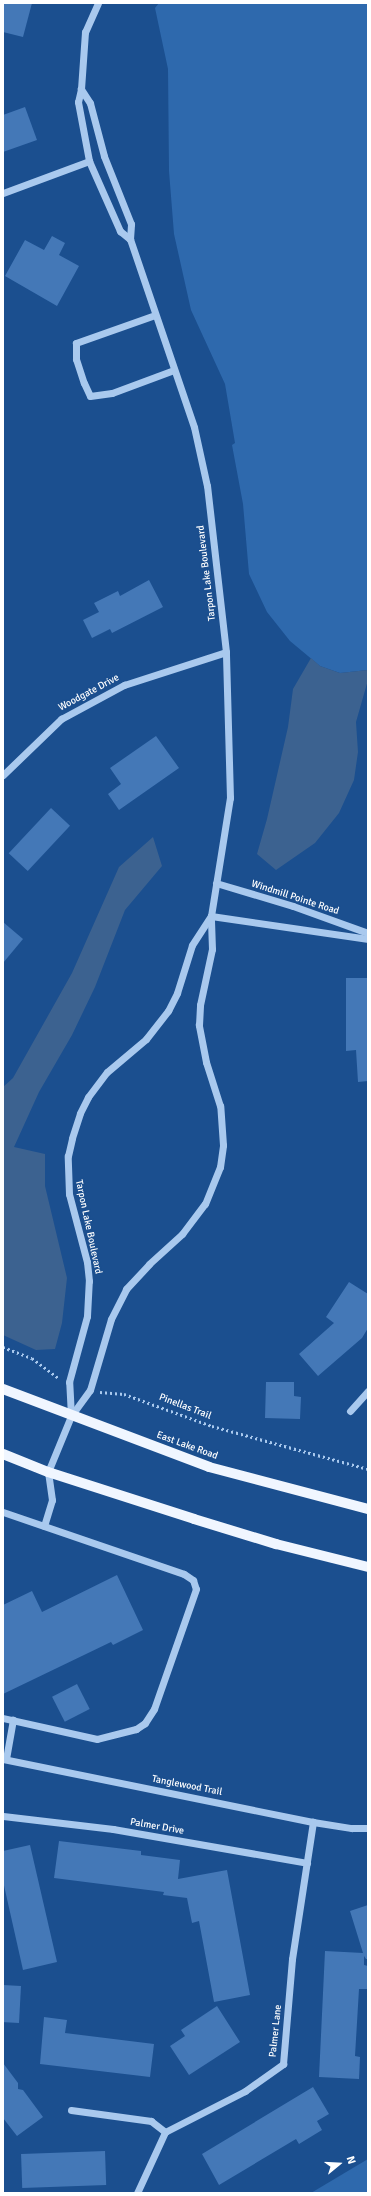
<!DOCTYPE html>
<style>
body{margin:0}
#map{position:relative;width:371px;height:2196px;overflow:hidden;background:#1b4f8f;font-family:Signika,sans-serif}
div>[style]{position:absolute}
.green>*{inset:0;background:#2e69ad}
.water>*{inset:0;background:#3c6290}
.building>*{inset:0;background:#4478b7;transform-origin:0 0}
.path>*{height:2.5px;margin-top:-1.25px;transform-origin:0;background:repeating-linear-gradient(90deg,#a9c9ee 0 2px,transparent 0 5px)}
.minor>*{height:7px;margin:-3.5px;padding:0 3.5px;transform-origin:3.5px;border-radius:3.5px;background:#a9c9ee}
.major>*{height:10px;margin:-5px;padding:0 5px;transform-origin:5px;border-radius:5px;background:#f0f6ff}
span{translate:-50% -50%;white-space:nowrap;text-align:center;line-height:1.15;-webkit-text-stroke:3.5px #1b4f8f;paint-order:stroke}
.street-label{font-size:10px;color:#fff}
.frame{position:absolute;inset:0;border:4px solid #fff;pointer-events:none}
.north{position:absolute;left:319px;top:2144px;width:40px;height:40px;-webkit-text-stroke:3px #1b4f8f;paint-order:stroke;rotate:72deg;font-size:11px;font-weight:700;line-height:16px;text-align:center;color:#fff}
.north::after{content:'';display:block;margin:auto;width:14px;height:18px;background:#fff;clip-path:polygon(50% 0,100% 100%,50% 72%,0 100%)}
</style>
<div id="map">
<div class="green">
<div style="clip-path:polygon(159px 3px,368px 3px,368px 670px,340px 673px,320px 666px,290px 641px,267px 612px,249px 574px,243px 504px,232px 445px,235px 443px,225px 384px,191px 310px,174px 234px,169px 171px,168px 69px,155px 8px)"></div>
<div style="clip-path:polygon(368px 2159px,368px 2193px,311px 2193px)"></div>
</div>
<div class="water">
<div style="clip-path:polygon(311px 658px,320px 666px,340px 673px,368px 670px,368px 680px,356px 722px,358px 752px,354px 780px,339px 813px,315px 843px,276px 870px,257px 854px,267px 819px,288px 727px,293px 689px)"></div>
<div style="clip-path:polygon(153px 837px,162px 866px,125px 910px,95px 987px,72px 1035px,39px 1092px,14px 1147px,45px 1154px,45px 1186px,67px 1278px,62px 1323px,55px 1349px,36px 1350px,3px 1335px,3px 1087px,13px 1078px,72px 973px,119px 867px)"></div>
</div>
<div class="building">
<div style="clip-path:polygon(3px 3px,32px 3px,23px 37px,3px 32px)"></div>
<div style="clip-path:polygon(25px 107px,37px 140px,3px 152px,3px 115px)"></div>
<div style="clip-path:polygon(52px 236px,65px 243px,59px 255px,79px 266px,57px 306px,5px 276px,25px 240px,44px 250px)"></div>
<div style="clip-path:polygon(149px 580px,163px 607px,112px 633px,110px 629px,92px 638px,83px 620px,99px 612px,94px 603px,118px 591px,120px 596px)"></div>
<div style="clip-path:polygon(156px 736px,179px 768px,119px 810px,108px 794px,121px 784px,110px 768px)"></div>
<div style="left:51px;top:808px;width:26px;height:62px;rotate:43deg"></div>
<div style="clip-path:polygon(3px 922px,23px 939px,3px 963px)"></div>
<div style="clip-path:polygon(346px 978px,368px 978px,368px 1081px,358px 1082px,356px 1050px,346px 1051px)"></div>
<div style="clip-path:polygon(349px 1282px,368px 1294px,368px 1328px,362px 1338px,318px 1376px,299px 1354px,334px 1323px,326px 1317px)"></div>
<div style="clip-path:polygon(266px 1382px,294px 1382px,294px 1396px,301px 1397px,300px 1419px,265px 1418px)"></div>
<div style="clip-path:polygon(117px 1575px,143px 1630px,113px 1645px,111px 1642px,3px 1694px,3px 1605px,32px 1591px,42px 1612px)"></div>
<div style="left:77px;top:1684px;width:28px;height:28px;rotate:63deg"></div>
<div style="clip-path:polygon(59px 1841px,141px 1851px,141px 1855px,180px 1860px,178px 1879px,227px 1870px,250px 1995px,214px 2002px,199px 1921px,192px 1923px,187px 1898px,163px 1895px,164px 1892px,54px 1878px)"></div>
<div style="clip-path:polygon(30px 1845px,57px 1962px,23px 1970px,3px 1881px,3px 1851px)"></div>
<div style="clip-path:polygon(368px 1905px,368px 1959px,366px 1959px,364px 1956px,364px 1965px,368px 1966px,368px 1989px,359px 1989px,355px 2056px,360px 2057px,359px 2079px,319px 2077px,325px 1951px,363px 1953px,350px 1911px)"></div>
<div style="left:3px;top:1985px;width:18px;height:37px;rotate:3deg"></div>
<div style="clip-path:polygon(217px 2006px,240px 2042px,189px 2075px,170px 2046px,185px 2036px,181px 2030px)"></div>
<div style="clip-path:polygon(44px 2017px,67px 2020px,65px 2033px,154px 2044px,150px 2077px,40px 2064px)"></div>
<div style="clip-path:polygon(3px 2063px,18px 2083px,18px 2089px,23px 2090px,43px 2117px,17px 2136px,3px 2118px)"></div>
<div style="clip-path:polygon(313px 2087px,329px 2114px,317px 2121px,322px 2130px,299px 2144px,296px 2139px,219px 2185px,202px 2154px)"></div>
<div style="left:105px;top:2151px;width:34px;height:84px;rotate:88deg"></div>
</div>
<div class="path">
<div style="left:3px;top:1347px;width:31px;rotate:21deg"></div>
<div style="left:32px;top:1358px;width:34px;rotate:37deg"></div>
<div style="left:100px;top:1392px;width:24px;rotate:5deg"></div>
<div style="left:124px;top:1394px;width:94px;rotate:20deg"></div>
<div style="left:212px;top:1426px;width:162px;rotate:15.4deg"></div>
</div>
<div class="minor">
<div style="left:98px;top:3px;width:32px;rotate:114deg"></div>
<div style="left:85px;top:32px;width:57px;rotate:94deg"></div>
<div style="left:81px;top:89px;width:13px;rotate:103deg"></div>
<div style="left:78px;top:102px;width:60px;rotate:79.4deg"></div>
<div style="left:89px;top:161px;width:77px;rotate:66.1deg"></div>
<div style="left:120px;top:231px;width:13px;rotate:39deg"></div>
<div style="left:3px;top:193px;width:92px;rotate:-20.4deg"></div>
<div style="left:155px;top:315px;width:84px;rotate:160.5deg"></div>
<div style="left:76px;top:343px;width:16px;rotate:90deg"></div>
<div style="left:76px;top:359px;width:25px;rotate:72deg"></div>
<div style="left:84px;top:383px;width:14px;rotate:65deg"></div>
<div style="left:90px;top:396px;width:22px;rotate:-8deg"></div>
<div style="left:112px;top:393px;width:66px;rotate:-20.4deg"></div>
<div style="left:3px;top:775px;width:81px;rotate:-44deg"></div>
<div style="left:61px;top:719px;width:72px;rotate:-28.4deg"></div>
<div style="left:124px;top:685px;width:107px;rotate:-17.9deg"></div>
<div style="left:216px;top:883px;width:80px;rotate:16.6deg"></div>
<div style="left:293px;top:906px;width:80px;rotate:19.8deg"></div>
<div style="left:211px;top:916px;width:159px;rotate:8.3deg"></div>
<div style="left:350px;top:1411px;width:27px;rotate:-48deg"></div>
<div style="left:71px;top:1416px;width:34px;rotate:-93deg"></div>
<div style="left:69px;top:1382px;width:68px;rotate:-74.7deg"></div>
<div style="left:87px;top:1316px;width:35px;rotate:-87deg"></div>
<div style="left:89px;top:1281px;width:19px;rotate:-96deg"></div>
<div style="left:87px;top:1262px;width:70px;rotate:-104.8deg"></div>
<div style="left:69px;top:1194px;width:38px;rotate:-92deg"></div>
<div style="left:68px;top:1156px;width:18px;rotate:-77deg"></div>
<div style="left:72px;top:1138px;width:26px;rotate:-72deg"></div>
<div style="left:80px;top:1113px;width:18px;rotate:-63deg"></div>
<div style="left:88px;top:1097px;width:31px;rotate:-53deg"></div>
<div style="left:107px;top:1072px;width:51px;rotate:-40.2deg"></div>
<div style="left:146px;top:1039px;width:36px;rotate:-52deg"></div>
<div style="left:168px;top:1011px;width:20px;rotate:-63deg"></div>
<div style="left:177px;top:993px;width:50px;rotate:-72.6deg"></div>
<div style="left:192px;top:945px;width:35px;rotate:-57deg"></div>
<div style="left:3px;top:1512px;width:191px;rotate:18.9deg"></div>
<div style="left:184px;top:1574px;width:11px;rotate:34deg"></div>
<div style="left:193px;top:1580px;width:9px;rotate:72deg"></div>
<div style="left:196px;top:1589px;width:127px;rotate:109.3deg"></div>
<div style="left:154px;top:1709px;width:17px;rotate:123deg"></div>
<div style="left:145px;top:1723px;width:11px;rotate:146deg"></div>
<div style="left:136px;top:1729px;width:40px;rotate:165.6deg"></div>
<div style="left:97px;top:1739px;width:96px;rotate:-167.4deg"></div>
<div style="left:44px;top:1526px;width:27px;rotate:-73deg"></div>
<div style="left:52px;top:1500px;width:28px;rotate:-98deg"></div>
<div style="left:48px;top:1472px;width:61px;rotate:-67.7deg"></div>
<div style="left:71px;top:1416px;width:32px;rotate:-54deg"></div>
<div style="left:90px;top:1390px;width:74px;rotate:-73.5deg"></div>
<div style="left:111px;top:1319px;width:34px;rotate:-63deg"></div>
<div style="left:126px;top:1289px;width:34px;rotate:-47deg"></div>
<div style="left:149px;top:1264px;width:45px;rotate:-42.3deg"></div>
<div style="left:182px;top:1234px;width:38px;rotate:-53deg"></div>
<div style="left:205px;top:1204px;width:40px;rotate:-68deg"></div>
<div style="left:220px;top:1167px;width:22px;rotate:-82deg"></div>
<div style="left:223px;top:1145px;width:39px;rotate:-94deg"></div>
<div style="left:220px;top:1106px;width:46px;rotate:-107.7deg"></div>
<div style="left:206px;top:1062px;width:38px;rotate:-101deg"></div>
<div style="left:199px;top:1025px;width:20px;rotate:-87deg"></div>
<div style="left:200px;top:1005px;width:57px;rotate:-77.9deg"></div>
<div style="left:212px;top:949px;width:33px;rotate:-92deg"></div>
<div style="left:211px;top:916px;width:120px;rotate:-80.9deg"></div>
<div style="left:230px;top:798px;width:146px;rotate:-91.6deg"></div>
<div style="left:226px;top:652px;width:167px;rotate:-96.5deg"></div>
<div style="left:207px;top:486px;width:60px;rotate:-102.4deg"></div>
<div style="left:194px;top:427px;width:199px;rotate:-108.8deg"></div>
<div style="left:130px;top:239px;width:15px;rotate:-86deg"></div>
<div style="left:131px;top:224px;width:73px;rotate:-111.7deg"></div>
<div style="left:104px;top:156px;width:55px;rotate:-104.8deg"></div>
<div style="left:90px;top:103px;width:17px;rotate:-123deg"></div>
<div style="left:3px;top:1759px;width:316px;rotate:11.5deg"></div>
<div style="left:313px;top:1822px;width:39px;rotate:9deg"></div>
<div style="left:352px;top:1828px;width:16px"></div>
<div style="left:6px;top:1759px;width:40px;rotate:-80deg"></div>
<div style="left:3px;top:1816px;width:111px;rotate:6.7deg"></div>
<div style="left:113px;top:1829px;width:197px;rotate:9.9deg"></div>
<div style="left:71px;top:2110px;width:81px;rotate:7.8deg"></div>
<div style="left:151px;top:2121px;width:18px;rotate:38deg"></div>
<div style="left:137px;top:2193px;width:67px;rotate:-65.3deg"></div>
<div style="left:165px;top:2132px;width:90px;rotate:-27.1deg"></div>
<div style="left:245px;top:2091px;width:47px;rotate:-35.4deg"></div>
<div style="left:283px;top:2064px;width:105px;rotate:-85.1deg"></div>
<div style="left:292px;top:1959px;width:139px;rotate:-81.3deg"></div>
</div>
<div class="major">
<div style="left:3px;top:1389px;width:220px;rotate:20.7deg"></div>
<div style="left:209px;top:1467px;width:164px;rotate:14.8deg"></div>
<div style="left:3px;top:1454px;width:48px;rotate:21.8deg"></div>
<div style="left:48px;top:1472px;width:153px;rotate:17.8deg"></div>
<div style="left:194px;top:1519px;width:86px;rotate:17deg"></div>
<div style="left:276px;top:1544px;width:95px;rotate:14deg"></div>
</div>
<div class="street-label">
<span style="left:207px;top:573px;rotate:-97deg">Tarpon Lake Boulevard</span>
<span style="left:89px;top:693px;rotate:-28deg">Woodgate Drive</span>
<span style="left:295px;top:898px;rotate:18deg">Windmill Pointe Road</span>
<span style="left:88px;top:1227px;rotate:78deg">Tarpon Lake Boulevard</span>
<span style="left:185px;top:1407px;rotate:21deg">Pinellas Trail</span>
<span style="left:187px;top:1446px;rotate:20deg">East Lake Road</span>
<span style="left:187px;top:1786px;rotate:11deg">Tanglewood Trail</span>
<span style="left:157px;top:1827px;rotate:10deg">Palmer Drive</span>
<span style="left:276px;top:2031px;rotate:-84deg">Palmer Lane</span>
</div>
<div class="frame"></div>
<div class="north">N</div>
</div>
